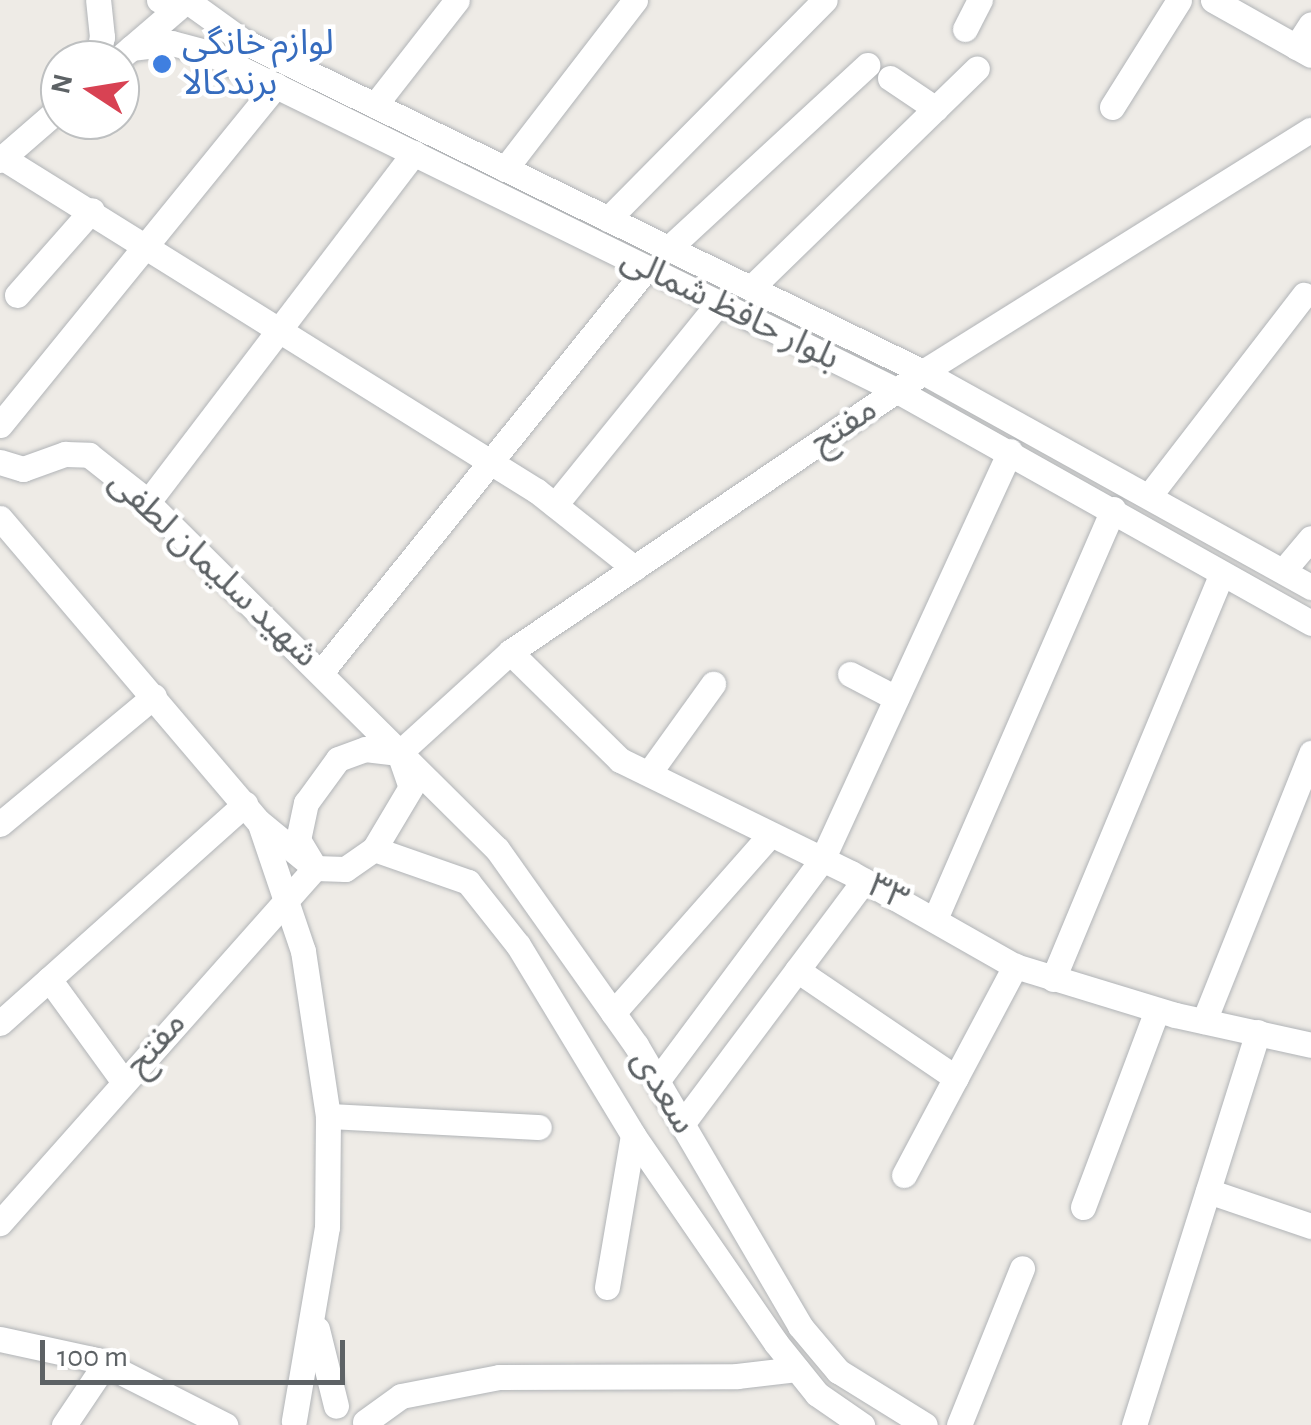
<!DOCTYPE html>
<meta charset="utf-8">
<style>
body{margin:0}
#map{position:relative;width:1311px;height:1425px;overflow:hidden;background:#eeebe6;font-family:"Alegreya Sans","Noto Sans Arabic",sans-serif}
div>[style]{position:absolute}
.roads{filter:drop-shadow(0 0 2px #b1b4b7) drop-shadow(0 0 2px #b1b4b7)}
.minor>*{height:25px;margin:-12.5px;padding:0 12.5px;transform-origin:12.5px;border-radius:12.5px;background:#fff}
.dots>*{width:28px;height:28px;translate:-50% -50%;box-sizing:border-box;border:5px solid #fff;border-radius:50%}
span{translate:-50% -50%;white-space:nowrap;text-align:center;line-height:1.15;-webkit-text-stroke:9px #fff;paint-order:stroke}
.shop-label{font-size:35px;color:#366cbe}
.left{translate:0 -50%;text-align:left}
.street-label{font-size:35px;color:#5d6265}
.north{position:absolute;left:40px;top:40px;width:100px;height:100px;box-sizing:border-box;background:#fff;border:2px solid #bec0c1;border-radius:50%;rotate:282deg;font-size:28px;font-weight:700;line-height:40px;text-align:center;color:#5d6265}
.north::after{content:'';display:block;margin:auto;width:35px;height:45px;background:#d84253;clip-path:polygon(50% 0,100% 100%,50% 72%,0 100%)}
.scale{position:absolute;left:40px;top:1340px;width:305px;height:45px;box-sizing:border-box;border:5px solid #5d6265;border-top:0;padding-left:12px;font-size:30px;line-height:35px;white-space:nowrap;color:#5d6265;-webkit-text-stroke:8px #fff;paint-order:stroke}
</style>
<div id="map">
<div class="roads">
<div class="minor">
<div style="left:159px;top:0;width:27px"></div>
<div style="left:186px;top:0;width:70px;rotate:35.7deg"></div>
<div style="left:243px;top:41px;width:756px;rotate:25.96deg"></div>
<div style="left:923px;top:372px;width:444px;rotate:29deg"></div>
<div style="left:1213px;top:0;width:112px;rotate:29.3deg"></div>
<div style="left:965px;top:29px;width:33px;rotate:-63deg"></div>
<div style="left:1296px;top:47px;width:27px;rotate:-57deg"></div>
<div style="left:131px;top:48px;width:41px;rotate:-7deg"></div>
<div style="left:172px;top:43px;width:38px;rotate:15deg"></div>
<div style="left:209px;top:53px;width:765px;rotate:26.13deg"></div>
<div style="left:896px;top:390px;width:476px;rotate:29.3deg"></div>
<div style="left:97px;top:60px;width:24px;rotate:-78deg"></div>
<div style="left:102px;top:37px;width:37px;rotate:-96deg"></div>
<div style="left:117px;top:60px;width:92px;rotate:-40.6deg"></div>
<div style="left:890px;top:78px;width:55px;rotate:34deg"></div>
<div style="left:375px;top:105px;width:133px;rotate:-52deg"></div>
<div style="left:1112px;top:107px;width:126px;rotate:-57.9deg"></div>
<div style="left:3px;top:158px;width:629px;rotate:31.95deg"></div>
<div style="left:537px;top:491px;width:124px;rotate:38.4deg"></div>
<div style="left:0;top:160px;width:79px;rotate:-40.9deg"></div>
<div style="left:505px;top:169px;width:213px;rotate:-52.4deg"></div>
<div style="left:608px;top:219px;width:308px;rotate:-45.3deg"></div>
<div style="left:669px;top:248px;width:270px;rotate:-42.7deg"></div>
<div style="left:751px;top:288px;width:315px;rotate:-44.2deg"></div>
<div style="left:17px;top:295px;width:113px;rotate:-48.6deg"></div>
<div style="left:0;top:425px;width:438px;rotate:-50.9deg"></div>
<div style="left:0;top:462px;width:24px;rotate:17deg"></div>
<div style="left:23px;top:469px;width:45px;rotate:-19.7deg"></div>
<div style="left:65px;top:454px;width:24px;rotate:2deg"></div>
<div style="left:89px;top:455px;width:66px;rotate:38.3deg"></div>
<div style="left:141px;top:496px;width:501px;rotate:44.76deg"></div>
<div style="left:497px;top:849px;width:240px;rotate:54.7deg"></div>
<div style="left:636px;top:1045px;width:325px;rotate:59.7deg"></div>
<div style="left:800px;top:1326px;width:59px;rotate:49.8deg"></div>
<div style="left:838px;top:1371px;width:102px;rotate:31.8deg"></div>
<div style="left:1149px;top:496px;width:254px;rotate:-52.4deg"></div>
<div style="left:148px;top:502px;width:439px;rotate:-52.7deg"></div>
<div style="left:555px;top:505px;width:257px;rotate:-51deg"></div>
<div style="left:0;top:518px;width:399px;rotate:49.6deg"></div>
<div style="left:259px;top:822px;width:72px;rotate:39.4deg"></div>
<div style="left:315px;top:868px;width:475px;rotate:131.6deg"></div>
<div style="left:1283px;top:571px;width:43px;rotate:-49.7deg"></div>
<div style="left:510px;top:652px;width:154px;rotate:44.5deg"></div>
<div style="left:620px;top:760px;width:257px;rotate:26.1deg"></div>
<div style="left:851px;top:873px;width:189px;rotate:29.6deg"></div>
<div style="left:1015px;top:966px;width:167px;rotate:17deg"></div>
<div style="left:1175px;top:1015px;width:139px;rotate:12.4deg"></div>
<div style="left:322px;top:671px;width:516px;rotate:-51.13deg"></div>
<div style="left:850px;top:674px;width:52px;rotate:27.6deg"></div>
<div style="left:365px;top:749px;width:34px;rotate:7deg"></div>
<div style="left:399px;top:753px;width:36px;rotate:71deg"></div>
<div style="left:411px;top:787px;width:72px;rotate:120.8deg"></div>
<div style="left:374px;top:849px;width:35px;rotate:145deg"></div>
<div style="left:345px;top:869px;width:30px;rotate:-178deg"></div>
<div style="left:315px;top:868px;width:33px;rotate:-121deg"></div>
<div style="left:298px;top:840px;width:38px;rotate:-78deg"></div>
<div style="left:306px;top:803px;width:54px;rotate:-54deg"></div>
<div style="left:338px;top:759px;width:29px;rotate:-20deg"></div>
<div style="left:399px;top:753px;width:150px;rotate:-42.3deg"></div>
<div style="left:510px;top:652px;width:499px;rotate:-34.1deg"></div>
<div style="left:923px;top:372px;width:457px;rotate:-32deg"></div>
<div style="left:649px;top:773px;width:110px;rotate:-54.3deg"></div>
<div style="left:0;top:824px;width:200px;rotate:-39.7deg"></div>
<div style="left:261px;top:827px;width:131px;rotate:71.3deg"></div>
<div style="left:303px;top:951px;width:167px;rotate:81.4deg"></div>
<div style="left:328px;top:1116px;width:111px;rotate:90.5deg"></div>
<div style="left:327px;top:1227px;width:197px;rotate:99.7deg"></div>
<div style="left:374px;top:849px;width:100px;rotate:19.3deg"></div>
<div style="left:468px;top:882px;width:80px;rotate:51.6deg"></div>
<div style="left:518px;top:945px;width:222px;rotate:58.8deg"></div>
<div style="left:633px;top:1135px;width:252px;rotate:55.5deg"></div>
<div style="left:776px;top:1343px;width:65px;rotate:51.2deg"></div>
<div style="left:817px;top:1394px;width:55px;rotate:34.6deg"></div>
<div style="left:935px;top:919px;width:447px;rotate:-66.5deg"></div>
<div style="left:797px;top:970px;width:192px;rotate:34.2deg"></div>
<div style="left:49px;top:979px;width:126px;rotate:54deg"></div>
<div style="left:1053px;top:979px;width:437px;rotate:-67.4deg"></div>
<div style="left:613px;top:1013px;width:236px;rotate:-48.6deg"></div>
<div style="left:1204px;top:1021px;width:289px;rotate:-68.2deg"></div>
<div style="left:0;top:1023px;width:329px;rotate:-41.8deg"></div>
<div style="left:657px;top:1081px;width:276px;rotate:-53.3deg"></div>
<div style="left:822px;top:860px;width:450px;rotate:-65.3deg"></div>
<div style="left:328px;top:1116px;width:211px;rotate:3deg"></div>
<div style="left:682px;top:1124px;width:304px;rotate:-53.2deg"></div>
<div style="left:904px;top:1175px;width:237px;rotate:-62deg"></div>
<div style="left:1208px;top:1191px;width:109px;rotate:18.8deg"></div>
<div style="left:1083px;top:1207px;width:210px;rotate:-69.4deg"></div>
<div style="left:607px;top:1287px;width:154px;rotate:-80.3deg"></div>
<div style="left:317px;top:1329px;width:79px;rotate:76.1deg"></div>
<div style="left:0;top:1339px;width:99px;rotate:12.2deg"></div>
<div style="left:97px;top:1360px;width:144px;rotate:26.9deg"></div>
<div style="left:365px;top:1422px;width:44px;rotate:-35.8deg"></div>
<div style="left:401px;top:1396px;width:100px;rotate:-11deg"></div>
<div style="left:499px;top:1377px;width:238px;rotate:-0.2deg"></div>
<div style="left:737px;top:1376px;width:60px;rotate:-6.7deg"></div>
<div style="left:64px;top:1425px;width:73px;rotate:-56.1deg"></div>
<div style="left:959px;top:1425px;width:169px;rotate:-68.1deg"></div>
<div style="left:1134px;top:1425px;width:412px;rotate:-72.5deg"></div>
</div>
</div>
<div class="dots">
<div style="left:162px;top:64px;background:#3f7fe0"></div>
</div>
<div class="shop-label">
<span class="left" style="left:182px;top:64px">لوازم خانگی<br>برندکالا</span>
</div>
<div class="street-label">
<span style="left:730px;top:309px;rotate:26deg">بلوار حافظ شمالی</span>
<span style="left:844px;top:426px;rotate:-34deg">مفتح</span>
<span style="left:213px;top:569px;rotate:43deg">شهید سلیمان لطفی</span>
<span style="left:888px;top:893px;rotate:28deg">۳۳</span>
<span style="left:156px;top:1044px;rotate:-49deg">مفتح</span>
<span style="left:663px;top:1092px;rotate:59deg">سعدی</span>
</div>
<div class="north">N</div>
<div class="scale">100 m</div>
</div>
